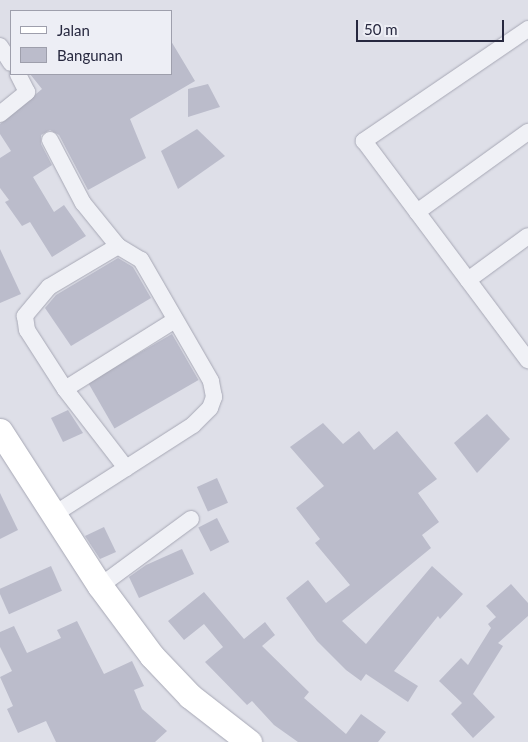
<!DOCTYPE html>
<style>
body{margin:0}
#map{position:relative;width:528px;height:742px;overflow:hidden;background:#dedfe8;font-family:Lato,sans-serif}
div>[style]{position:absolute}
.building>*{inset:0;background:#bbbccb;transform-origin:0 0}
.roads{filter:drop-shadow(0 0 1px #a7a8b5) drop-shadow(0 0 1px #a7a8b5)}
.minor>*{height:16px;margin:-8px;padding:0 8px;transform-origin:8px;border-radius:8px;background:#f0f1f6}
.primary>*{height:25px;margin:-12.5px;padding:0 12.5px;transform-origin:12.5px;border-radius:12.5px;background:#fff}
span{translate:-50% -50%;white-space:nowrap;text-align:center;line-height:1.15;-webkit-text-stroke:4px #edeef5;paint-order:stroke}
.legend{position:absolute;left:10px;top:10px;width:162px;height:65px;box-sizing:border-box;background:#edeef5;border:1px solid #9e9fac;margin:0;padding:6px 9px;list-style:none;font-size:15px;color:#27283f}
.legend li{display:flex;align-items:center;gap:10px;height:25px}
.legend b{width:25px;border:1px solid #9e9fac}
.scale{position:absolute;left:356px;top:20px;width:148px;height:22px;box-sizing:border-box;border:2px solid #27283f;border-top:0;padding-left:6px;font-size:15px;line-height:18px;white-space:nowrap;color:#27283f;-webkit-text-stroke:4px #edeef5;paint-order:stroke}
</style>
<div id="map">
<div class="building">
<div style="clip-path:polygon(171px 41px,195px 81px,130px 119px,146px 158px,88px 190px,59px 135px,50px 130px,41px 135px,41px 144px,52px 165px,33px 177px,54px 212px,64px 205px,86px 236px,52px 257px,30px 222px,22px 226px,5px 202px,9px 200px,0 188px,0 158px,11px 151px,0 134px,0 124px,42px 89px,30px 74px,171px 74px)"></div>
<div style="clip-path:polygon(208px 84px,220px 107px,188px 117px,188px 89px)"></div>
<div style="clip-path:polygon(197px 129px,225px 156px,178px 189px,161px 151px)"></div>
<div style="clip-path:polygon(0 249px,21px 294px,0 303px)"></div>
<div style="clip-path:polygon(118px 258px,133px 267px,151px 298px,71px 346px,45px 308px,56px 295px)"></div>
<div style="left:172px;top:334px;width:53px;height:97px;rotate:60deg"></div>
<div style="clip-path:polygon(68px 410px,83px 433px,63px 442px,51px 418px)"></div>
<div style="clip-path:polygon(487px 414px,510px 439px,477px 473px,454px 443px)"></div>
<div style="clip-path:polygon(323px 423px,343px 444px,359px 431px,374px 450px,397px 431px,437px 479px,418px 493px,439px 522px,422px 535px,431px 548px,342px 621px,366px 644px,432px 566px,463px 594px,440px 619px,438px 616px,394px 671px,418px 686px,408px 702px,366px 674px,361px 681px,346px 670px,317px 641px,286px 598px,308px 580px,326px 603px,350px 585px,315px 543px,320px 539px,296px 508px,324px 486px,290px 447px)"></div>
<div style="left:217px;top:478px;width:27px;height:22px;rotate:66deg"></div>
<div style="clip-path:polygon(0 493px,18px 530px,0 539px)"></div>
<div style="left:217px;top:518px;width:27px;height:21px;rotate:63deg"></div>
<div style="clip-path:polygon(104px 527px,116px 552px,100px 559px,85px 536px)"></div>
<div style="clip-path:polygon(182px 549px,194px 574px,139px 598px,129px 577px,146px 565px)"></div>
<div style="left:51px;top:566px;width:27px;height:58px;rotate:66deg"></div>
<div style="clip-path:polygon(511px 584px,528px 603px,528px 616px,498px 643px,503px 646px,473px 694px,495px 717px,473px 738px,451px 714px,462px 703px,439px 681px,461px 658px,468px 665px,491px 628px,488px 624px,496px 617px,486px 606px)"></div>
<div style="clip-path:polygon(204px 592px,244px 639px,265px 622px,275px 635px,262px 646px,309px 692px,304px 698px,346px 734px,361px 714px,386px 732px,378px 742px,298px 742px,274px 725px,252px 701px,247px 705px,205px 662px,223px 647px,204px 624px,184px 640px,168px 621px)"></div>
<div style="clip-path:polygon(77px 621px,104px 674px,132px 661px,144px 686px,134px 690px,142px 709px,167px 731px,155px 742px,56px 742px,46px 721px,18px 733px,7px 709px,13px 706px,0 677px,12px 671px,0 647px,0 632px,14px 626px,27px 653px,61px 638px,57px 630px)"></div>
</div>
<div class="roads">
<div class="minor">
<div style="left:528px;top:29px;width:199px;rotate:145.7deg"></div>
<div style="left:364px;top:141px;width:274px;rotate:53.2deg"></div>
<div style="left:0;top:46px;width:20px;rotate:57deg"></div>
<div style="left:0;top:114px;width:35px;rotate:-39deg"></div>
<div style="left:27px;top:92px;width:20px;rotate:-117deg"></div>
<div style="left:50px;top:140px;width:71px;rotate:62.4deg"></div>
<div style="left:83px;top:203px;width:55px;rotate:50.9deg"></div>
<div style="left:417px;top:212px;width:137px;rotate:-35.8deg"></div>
<div style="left:468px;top:280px;width:74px;rotate:-36.3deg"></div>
<div style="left:65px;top:389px;width:100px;rotate:52.3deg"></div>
<div style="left:53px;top:515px;width:166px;rotate:-32.7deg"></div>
<div style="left:193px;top:425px;width:24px;rotate:-45deg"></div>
<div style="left:210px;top:408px;width:12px;rotate:-70deg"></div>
<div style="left:214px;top:397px;width:16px;rotate:-101deg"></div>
<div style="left:211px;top:381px;width:140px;rotate:-120deg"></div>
<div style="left:141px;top:260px;width:27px;rotate:-149deg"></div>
<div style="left:118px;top:246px;width:80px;rotate:149.3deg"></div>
<div style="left:49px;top:287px;width:38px;rotate:130deg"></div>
<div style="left:25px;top:316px;width:14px;rotate:82deg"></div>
<div style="left:27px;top:330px;width:70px;rotate:57.2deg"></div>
<div style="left:65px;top:389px;width:130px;rotate:-32.1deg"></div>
<div style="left:100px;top:586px;width:113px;rotate:-36.4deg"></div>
</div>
<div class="primary">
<div style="left:0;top:431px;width:184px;rotate:57.2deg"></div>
<div style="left:100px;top:586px;width:87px;rotate:53.4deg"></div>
<div style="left:152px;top:656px;width:55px;rotate:46.5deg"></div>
<div style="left:190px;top:696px;width:75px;rotate:37.9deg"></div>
</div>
</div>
<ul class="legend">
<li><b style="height:6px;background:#fff"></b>Jalan</li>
<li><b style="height:14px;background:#bbbccb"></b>Bangunan</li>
</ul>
<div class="scale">50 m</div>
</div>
